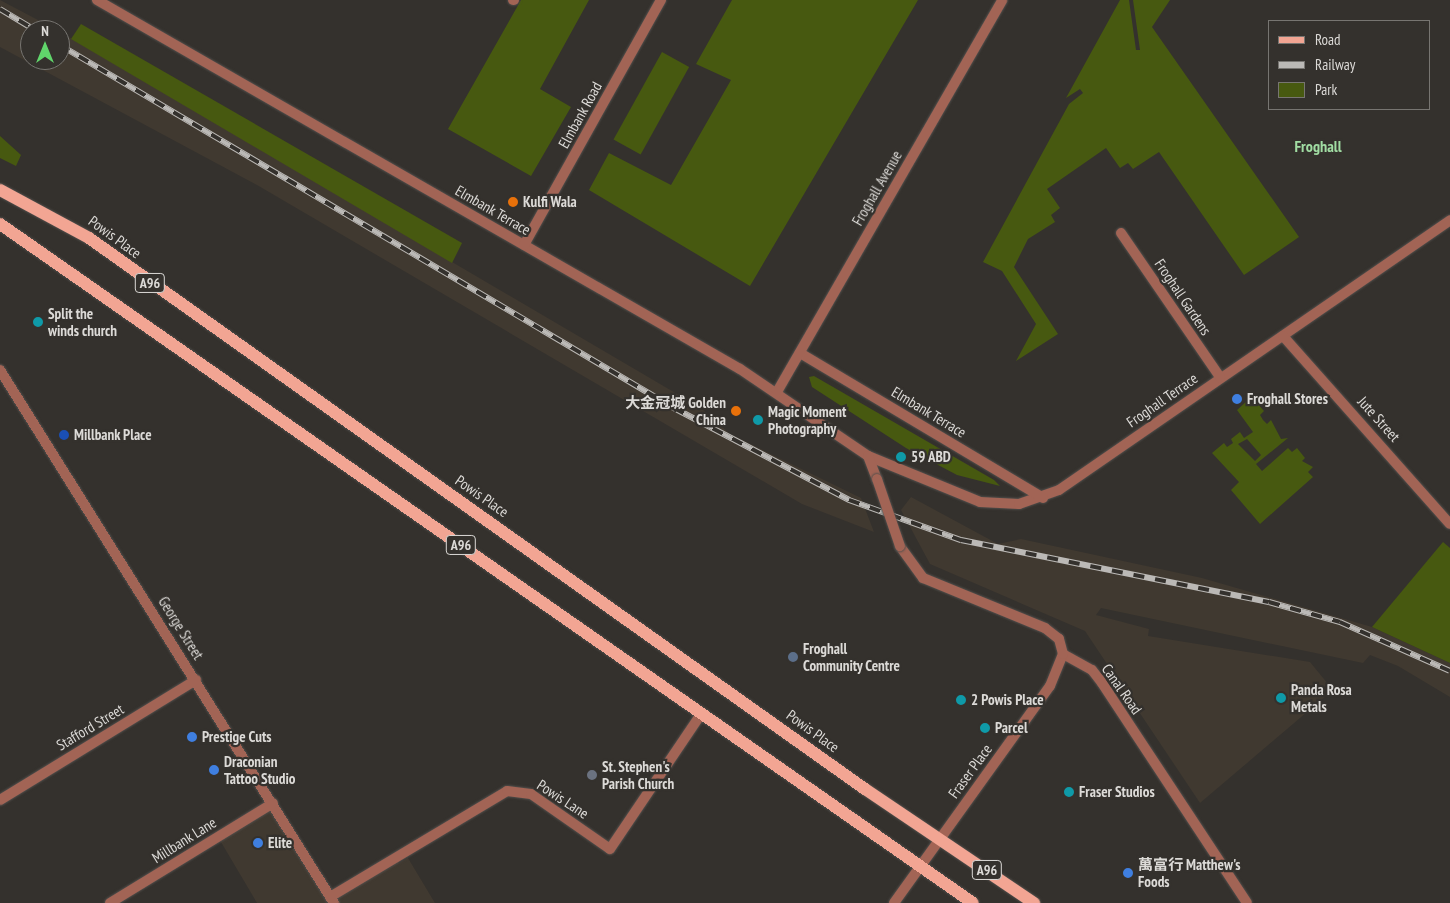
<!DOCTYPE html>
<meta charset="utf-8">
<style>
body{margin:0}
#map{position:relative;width:1450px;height:903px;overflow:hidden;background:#34312d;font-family:"PT Sans Narrow","Noto Sans SC",sans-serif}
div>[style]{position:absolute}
.built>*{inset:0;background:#403930}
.green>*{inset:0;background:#475910;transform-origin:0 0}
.roads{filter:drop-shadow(0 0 1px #524f4c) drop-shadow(0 0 1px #524f4c)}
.minor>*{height:10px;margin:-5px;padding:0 5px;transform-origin:5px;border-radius:5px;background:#a26455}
.tertiary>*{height:10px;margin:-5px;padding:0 5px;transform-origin:5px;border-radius:5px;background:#a26455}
.primary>*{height:12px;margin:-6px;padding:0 6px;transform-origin:6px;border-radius:6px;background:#f2a593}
.rail>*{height:5.5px;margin-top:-2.75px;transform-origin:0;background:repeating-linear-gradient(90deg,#34312d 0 11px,#bbb9b6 0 22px);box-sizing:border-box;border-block:1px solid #bbb9b6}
.bridges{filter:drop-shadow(0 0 1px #524f4c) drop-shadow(0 0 1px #524f4c)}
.minor-bridge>*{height:10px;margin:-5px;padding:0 5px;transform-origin:5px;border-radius:5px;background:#a26455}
.dots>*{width:14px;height:14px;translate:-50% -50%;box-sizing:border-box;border:2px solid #34312d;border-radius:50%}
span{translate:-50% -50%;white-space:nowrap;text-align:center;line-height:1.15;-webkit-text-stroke:4.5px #34312d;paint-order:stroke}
.shield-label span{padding:1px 4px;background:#34312d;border:1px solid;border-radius:4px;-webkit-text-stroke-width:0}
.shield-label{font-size:14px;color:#dcdad7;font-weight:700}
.street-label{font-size:15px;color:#dcdad7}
.poi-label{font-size:15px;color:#dcdad7;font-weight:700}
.left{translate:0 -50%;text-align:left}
.right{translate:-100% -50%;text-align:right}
.neighbourhood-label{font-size:16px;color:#a1dda3;font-weight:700}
.legend{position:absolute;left:1268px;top:20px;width:162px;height:90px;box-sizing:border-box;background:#34312d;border:1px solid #777571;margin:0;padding:6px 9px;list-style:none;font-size:15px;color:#dcdad7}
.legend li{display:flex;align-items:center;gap:10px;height:25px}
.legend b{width:25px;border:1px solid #777571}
.north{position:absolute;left:20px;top:20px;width:50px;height:50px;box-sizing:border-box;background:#34312d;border:1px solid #777571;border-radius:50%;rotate:0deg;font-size:14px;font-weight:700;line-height:20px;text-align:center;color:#dcdad7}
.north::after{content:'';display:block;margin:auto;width:18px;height:22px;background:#60d56b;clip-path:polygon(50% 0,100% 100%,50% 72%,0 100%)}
</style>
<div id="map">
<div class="built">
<div style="clip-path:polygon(0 0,57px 30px,30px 30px,30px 60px,60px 60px,60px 32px,701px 408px,730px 434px,861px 498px,874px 532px,802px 504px,257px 185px,0 47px)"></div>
<div style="clip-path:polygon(911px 497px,998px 544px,1021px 539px,1202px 578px,1372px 627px,1450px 663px,1450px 697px,1398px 666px,1370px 655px,1363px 663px,1101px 608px,1096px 615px,1149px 629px,1148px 636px,1310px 662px,1333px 690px,1200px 803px,1085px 631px,930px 564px,901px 510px)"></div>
<div style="clip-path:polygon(273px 803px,330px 896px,395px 856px,399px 863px,408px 858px,435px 903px,257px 903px,218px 837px)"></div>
</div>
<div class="green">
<div style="clip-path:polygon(521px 0,589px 0,540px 89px,571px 107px,531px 176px,448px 129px)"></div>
<div style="clip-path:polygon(732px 0,918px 0,750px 286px,589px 190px,609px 153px,671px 185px,731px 80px,696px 64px)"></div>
<div style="clip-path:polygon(1120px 0,1129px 0,1136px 50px,1140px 50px,1133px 0,1170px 0,1152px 27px,1299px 237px,1244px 275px,1159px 152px,1133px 169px,1128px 163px,1120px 168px,1106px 148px,1047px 189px,1060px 208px,1051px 215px,1055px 222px,1028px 239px,1014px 267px,1058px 334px,1016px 361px,1036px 324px,1002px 271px,983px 262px,1069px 104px,1083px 93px,1080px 89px,1066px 98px)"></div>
<div style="clip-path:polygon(81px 24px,462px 243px,452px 263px,71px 39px)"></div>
<div style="left:662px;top:52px;width:31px;height:100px;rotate:29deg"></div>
<div style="clip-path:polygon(0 136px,21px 155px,16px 166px,0 158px)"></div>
<div style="clip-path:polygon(814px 376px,994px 480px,1000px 486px,957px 475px,906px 448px,812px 387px,809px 377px)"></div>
<div style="clip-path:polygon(evenodd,1247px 401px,1252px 405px,1256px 402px,1264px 411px,1260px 415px,1263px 420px,1267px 424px,1271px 420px,1281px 439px,1288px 438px,1256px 464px,1262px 471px,1288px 448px,1292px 452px,1297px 448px,1305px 458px,1302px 461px,1313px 467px,1308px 472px,1313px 477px,1260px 524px,1231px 490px,1239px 482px,1212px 453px,1224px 443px,1227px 447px,1233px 443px,1231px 439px,1240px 432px,1244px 438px,1253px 432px,1237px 410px,1247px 401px,1247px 439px,1261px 455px,1255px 461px,1238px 444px,1247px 439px)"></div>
<div style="clip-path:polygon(1443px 542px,1450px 548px,1450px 663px,1372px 627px)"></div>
</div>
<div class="roads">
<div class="minor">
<div style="left:97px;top:0;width:741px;rotate:29.85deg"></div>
<div style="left:740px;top:369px;width:155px;rotate:34.2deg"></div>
<div style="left:868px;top:456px;width:121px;rotate:22.3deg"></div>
<div style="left:980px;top:502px;width:39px;rotate:3deg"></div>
<div style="left:1019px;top:504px;width:42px;rotate:-19.3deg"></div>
<div style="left:1059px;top:490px;width:475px;rotate:-34.6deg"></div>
<div style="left:513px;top:0;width:1px"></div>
<div style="left:1121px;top:233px;width:175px;rotate:55.5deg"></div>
<div style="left:524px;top:245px;width:281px;rotate:-60.8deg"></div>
<div style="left:1283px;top:336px;width:251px;rotate:48.4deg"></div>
<div style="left:800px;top:353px;width:283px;rotate:30.8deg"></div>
<div style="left:777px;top:392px;width:452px;rotate:-60.1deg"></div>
<div style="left:868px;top:456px;width:25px;rotate:69deg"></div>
<div style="left:1063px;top:654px;width:33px;rotate:29deg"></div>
<div style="left:1092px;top:670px;width:16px;rotate:52deg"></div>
<div style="left:1102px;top:683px;width:263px;rotate:56.6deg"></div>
<div style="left:0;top:800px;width:230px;rotate:-31.5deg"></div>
<div style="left:330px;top:897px;width:206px;rotate:-30.9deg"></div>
<div style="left:507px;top:791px;width:24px;rotate:7deg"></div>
<div style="left:531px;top:794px;width:96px;rotate:34.8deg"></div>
<div style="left:610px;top:849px;width:163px;rotate:-56deg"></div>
<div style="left:110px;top:903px;width:191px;rotate:-31.5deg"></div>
<div style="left:894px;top:903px;width:267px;rotate:-54.3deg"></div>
<div style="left:1050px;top:686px;width:35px;rotate:-68deg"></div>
<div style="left:1063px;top:654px;width:16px;rotate:-105deg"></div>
<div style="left:1059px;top:639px;width:18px;rotate:-142deg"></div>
<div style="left:1045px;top:628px;width:132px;rotate:-157.7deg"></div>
<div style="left:923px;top:578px;width:39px;rotate:-126deg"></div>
</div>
<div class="tertiary">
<div style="left:0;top:370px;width:629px;rotate:57.93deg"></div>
</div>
<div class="primary">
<div style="left:0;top:190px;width:101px;rotate:28.3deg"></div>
<div style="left:89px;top:238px;width:952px;rotate:35.38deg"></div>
<div style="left:865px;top:789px;width:204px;rotate:34deg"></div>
<div style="left:0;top:224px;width:1186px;rotate:34.91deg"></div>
</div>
</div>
<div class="rail">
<div style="left:0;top:9px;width:41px;rotate:31deg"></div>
<div style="left:60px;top:45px;width:713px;rotate:30.59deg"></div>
<div style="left:674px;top:408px;width:198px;rotate:27.7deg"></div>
<div style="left:849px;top:500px;width:119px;rotate:19.7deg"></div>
<div style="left:961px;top:540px;width:314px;rotate:11.4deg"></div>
<div style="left:1269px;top:602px;width:74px;rotate:15.7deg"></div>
<div style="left:1340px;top:622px;width:120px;rotate:24deg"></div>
</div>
<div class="bridges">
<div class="minor-bridge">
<div style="left:877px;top:479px;width:71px;rotate:71.1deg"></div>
</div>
</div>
<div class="dots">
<div style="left:513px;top:202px;background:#e8710a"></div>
<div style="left:38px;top:322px;background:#0f9aa8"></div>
<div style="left:1237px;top:399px;background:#3f7fe0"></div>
<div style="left:736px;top:411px;background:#e8710a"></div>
<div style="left:758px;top:420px;background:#0f9aa8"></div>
<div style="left:64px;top:435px;background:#1a4fb4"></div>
<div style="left:901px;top:457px;background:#0f9aa8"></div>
<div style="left:793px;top:657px;background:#5c6f8a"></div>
<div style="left:1281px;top:698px;background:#0f9aa8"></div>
<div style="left:961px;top:700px;background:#0f9aa8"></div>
<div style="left:985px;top:728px;background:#0f9aa8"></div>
<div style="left:192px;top:737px;background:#3f7fe0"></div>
<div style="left:214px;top:770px;background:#3f7fe0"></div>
<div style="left:592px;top:775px;background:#6b7280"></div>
<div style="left:1069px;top:792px;background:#0f9aa8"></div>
<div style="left:258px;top:843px;background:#3f7fe0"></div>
<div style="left:1128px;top:873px;background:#3f7fe0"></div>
</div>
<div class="shield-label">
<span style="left:150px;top:283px">A96</span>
<span style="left:461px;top:545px">A96</span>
<span style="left:987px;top:870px">A96</span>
</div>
<div class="street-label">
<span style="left:580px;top:115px;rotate:-61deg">Elmbank Road</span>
<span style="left:877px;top:188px;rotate:-60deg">Froghall Avenue</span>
<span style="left:493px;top:210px;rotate:30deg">Elmbank Terrace</span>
<span style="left:115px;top:237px;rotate:36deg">Powis Place</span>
<span style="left:1183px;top:297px;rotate:56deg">Froghall Gardens</span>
<span style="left:1162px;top:400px;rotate:-35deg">Froghall Terrace</span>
<span style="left:929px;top:412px;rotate:31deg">Elmbank Terrace</span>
<span style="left:1379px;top:419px;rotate:48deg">Jute Street</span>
<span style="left:482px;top:496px;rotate:35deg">Powis Place</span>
<span style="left:181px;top:628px;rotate:58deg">George Street</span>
<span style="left:1122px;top:689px;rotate:55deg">Canal Road</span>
<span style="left:90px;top:727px;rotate:-31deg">Stafford Street</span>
<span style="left:813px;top:731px;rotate:36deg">Powis Place</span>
<span style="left:970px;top:771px;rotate:-54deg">Fraser Place</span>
<span style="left:563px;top:799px;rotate:33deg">Powis Lane</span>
<span style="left:184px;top:840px;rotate:-32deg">Millbank Lane</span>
</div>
<div class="poi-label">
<span class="left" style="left:523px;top:202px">Kulfi Wala</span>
<span class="left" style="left:48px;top:322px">Split the<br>winds church</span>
<span class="left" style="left:1247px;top:399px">Froghall Stores</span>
<span class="right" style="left:726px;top:411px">大金冠城 Golden<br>China</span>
<span class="left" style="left:768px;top:420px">Magic Moment<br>Photography</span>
<span class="left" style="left:74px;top:435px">Millbank Place</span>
<span class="left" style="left:911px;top:457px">59 ABD</span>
<span class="left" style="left:803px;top:657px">Froghall<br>Community Centre</span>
<span class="left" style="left:1291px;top:698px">Panda Rosa<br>Metals</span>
<span class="left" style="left:971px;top:700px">2 Powis Place</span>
<span class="left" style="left:995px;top:728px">Parcel</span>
<span class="left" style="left:202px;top:737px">Prestige Cuts</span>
<span class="left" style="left:224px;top:770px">Draconian<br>Tattoo Studio</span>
<span class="left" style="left:602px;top:775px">St. Stephen's<br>Parish Church</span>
<span class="left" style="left:1079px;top:792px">Fraser Studios</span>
<span class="left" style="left:268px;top:843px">Elite</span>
<span class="left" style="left:1138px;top:873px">萬富行 Matthew's<br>Foods</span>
</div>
<div class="neighbourhood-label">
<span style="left:1318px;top:146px">Froghall</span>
</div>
<ul class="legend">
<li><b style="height:6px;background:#f2a593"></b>Road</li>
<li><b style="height:6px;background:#bbb9b6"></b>Railway</li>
<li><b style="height:14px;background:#475910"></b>Park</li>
</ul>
<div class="north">N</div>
</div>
